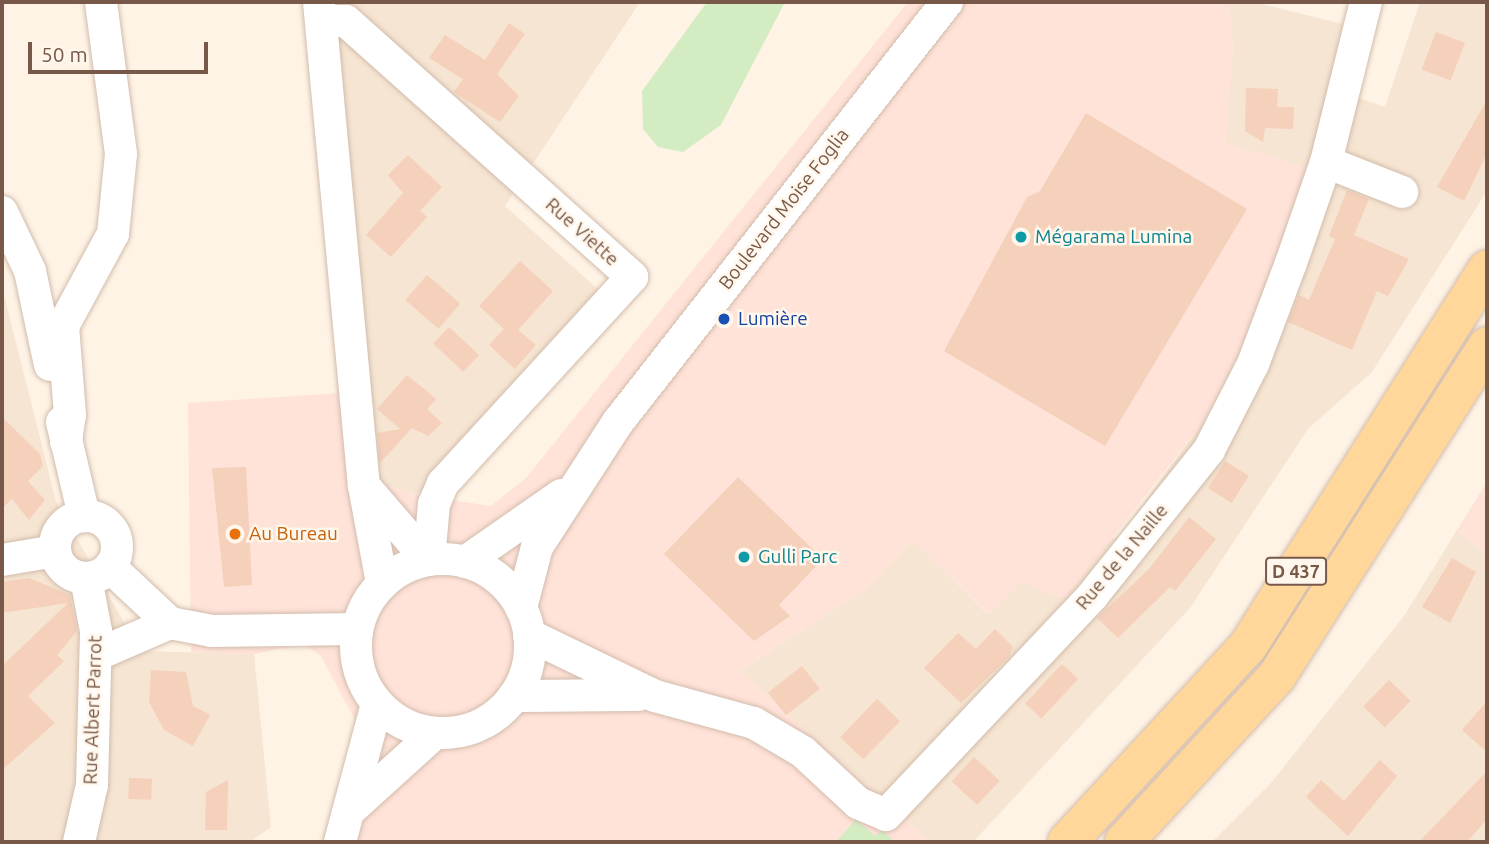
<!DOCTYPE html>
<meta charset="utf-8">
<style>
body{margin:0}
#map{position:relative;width:1489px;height:844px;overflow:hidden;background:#fef3e5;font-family:Ubuntu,sans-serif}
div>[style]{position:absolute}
.residential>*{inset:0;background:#f6e5d2}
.commercial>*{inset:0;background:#ffe2d8}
.green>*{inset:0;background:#d4ecc2}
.building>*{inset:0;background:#f5d0ba;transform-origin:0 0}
.roads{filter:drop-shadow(0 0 2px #d2bcac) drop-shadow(0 0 2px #d2bcac)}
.minor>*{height:32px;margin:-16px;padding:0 16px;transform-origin:16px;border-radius:16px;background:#fff}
.minor>.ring{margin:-16px;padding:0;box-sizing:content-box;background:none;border:32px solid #fff;border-radius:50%}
.major>*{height:38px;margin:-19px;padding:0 19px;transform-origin:19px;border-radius:19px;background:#ffd79a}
.dots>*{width:19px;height:19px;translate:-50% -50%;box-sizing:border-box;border:4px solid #fff7ec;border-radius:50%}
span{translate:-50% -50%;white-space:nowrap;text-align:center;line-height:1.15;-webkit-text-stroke:5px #fff7ec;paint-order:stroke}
.shield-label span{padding:2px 5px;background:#fff7ec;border:2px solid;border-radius:5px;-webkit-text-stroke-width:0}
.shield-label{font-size:18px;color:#785848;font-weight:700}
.street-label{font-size:19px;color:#785848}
.culture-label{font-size:19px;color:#0d838f}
.left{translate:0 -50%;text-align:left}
.transit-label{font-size:19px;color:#164399}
.food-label{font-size:19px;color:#c56008}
.frame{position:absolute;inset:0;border:4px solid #785848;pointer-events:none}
.scale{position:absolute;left:28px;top:42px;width:180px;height:32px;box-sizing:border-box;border:4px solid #785848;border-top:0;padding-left:9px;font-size:21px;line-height:24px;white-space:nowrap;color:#785848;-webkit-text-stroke:5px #fff7ec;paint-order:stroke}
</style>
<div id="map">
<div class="residential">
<div style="clip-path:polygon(308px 2px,640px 2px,505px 206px,601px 292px,417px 495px,344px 472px)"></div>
<div style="clip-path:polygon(1229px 2px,1254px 2px,1367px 30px,1351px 95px,1385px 107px,1420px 2px,1487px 2px,1487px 191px,1372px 372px,1308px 429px,1190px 608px,973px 842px,930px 842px,739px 672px,865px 589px,913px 540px,988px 614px,1021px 582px,1120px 535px,1203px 422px,1259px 313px,1312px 169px,1225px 143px,1233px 46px)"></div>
<div style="clip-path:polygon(2px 287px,56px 501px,140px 651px,254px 654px,271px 827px,250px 842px,2px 842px)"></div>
<div style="clip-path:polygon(1457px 530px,1487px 554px,1487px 842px,1212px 842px,1271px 783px,1404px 616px)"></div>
</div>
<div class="commercial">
<div style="clip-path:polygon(908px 2px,1229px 2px,1233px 46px,1226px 143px,1312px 169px,1259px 313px,1203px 422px,1064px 599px,1021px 582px,989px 614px,913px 540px,865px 589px,740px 671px,930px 842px,323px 842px,357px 724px,321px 656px,303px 644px,254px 654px,191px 652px,188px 403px,340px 393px,344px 472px,417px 495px,491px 506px,526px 478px)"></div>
<div style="clip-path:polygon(1487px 482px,1487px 554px,1457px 530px)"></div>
</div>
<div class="green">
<div style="clip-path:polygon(707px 2px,785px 2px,721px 125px,683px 152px,658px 147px,643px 129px,642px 91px)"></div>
<div style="clip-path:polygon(856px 819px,875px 836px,882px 830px,895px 842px,836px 842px)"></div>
</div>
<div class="building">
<div style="clip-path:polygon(509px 23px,525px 34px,497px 74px,519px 96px,500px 122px,454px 92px,463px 79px,429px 58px,445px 35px,485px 60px)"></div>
<div style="left:1436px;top:32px;width:31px;height:40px;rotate:21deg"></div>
<div style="clip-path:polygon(1246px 88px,1278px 89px,1277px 107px,1294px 107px,1293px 129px,1265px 128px,1263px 142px,1245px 131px)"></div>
<div style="clip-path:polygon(1487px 100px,1487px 153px,1464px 201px,1437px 187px)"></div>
<div style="clip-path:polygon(1086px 113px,1247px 209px,1105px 446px,944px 351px,1027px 197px,1040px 191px)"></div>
<div style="clip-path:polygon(408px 155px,442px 187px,420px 211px,427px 217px,391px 257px,366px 235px,403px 193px,388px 175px)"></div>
<div style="clip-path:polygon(1347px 190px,1369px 199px,1354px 235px,1409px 259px,1388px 296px,1377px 291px,1352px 350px,1288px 322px,1299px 295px,1309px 300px,1335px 239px,1329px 236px)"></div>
<div style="clip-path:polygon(520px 261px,553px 291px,518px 330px,536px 345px,515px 369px,489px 345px,504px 329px,479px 306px)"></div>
<div style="left:427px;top:275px;width:44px;height:33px;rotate:41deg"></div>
<div style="left:449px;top:327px;width:41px;height:23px;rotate:43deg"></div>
<div style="clip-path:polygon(407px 375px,436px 399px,427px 409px,442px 423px,428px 436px,412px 428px,380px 463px,377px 433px,400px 429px,377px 409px)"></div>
<div style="clip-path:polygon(2px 417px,40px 454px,43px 466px,28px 481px,45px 500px,29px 520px,12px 499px,2px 508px)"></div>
<div style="left:1225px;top:461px;width:28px;height:32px;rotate:32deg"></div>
<div style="clip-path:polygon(246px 467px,252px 585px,224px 587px,212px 468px)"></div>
<div style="clip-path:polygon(738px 477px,823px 559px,779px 605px,790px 616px,754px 641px,664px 554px)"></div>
<div style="clip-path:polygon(1189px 517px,1216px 539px,1175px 591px,1170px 587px,1118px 638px,1097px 618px,1149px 569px)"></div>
<div style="clip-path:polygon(1452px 558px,1476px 572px,1450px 623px,1422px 607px)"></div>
<div style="clip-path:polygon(29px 578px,70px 595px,77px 631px,57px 655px,64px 661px,28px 696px,55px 723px,2px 770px,2px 666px,68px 603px,2px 613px,2px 582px)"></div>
<div style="clip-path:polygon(995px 629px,1013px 647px,1009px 657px,961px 703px,924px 668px,958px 633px,976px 649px)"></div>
<div style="left:1062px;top:664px;width:22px;height:54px;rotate:43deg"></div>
<div style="left:802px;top:666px;width:29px;height:43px;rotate:52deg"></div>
<div style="clip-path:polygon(151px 670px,186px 672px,193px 706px,210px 715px,193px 746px,164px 730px,149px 702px)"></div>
<div style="left:1389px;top:680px;width:30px;height:37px;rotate:44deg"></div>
<div style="left:877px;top:699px;width:32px;height:53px;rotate:44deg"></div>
<div style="clip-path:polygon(1487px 701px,1487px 752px,1462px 730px)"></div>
<div style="left:974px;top:757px;width:35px;height:33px;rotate:43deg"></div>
<div style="clip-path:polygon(1380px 760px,1397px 776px,1348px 836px,1306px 797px,1321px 780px,1344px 801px)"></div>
<div style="clip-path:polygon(1487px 771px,1487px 819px,1467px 842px,1419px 842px)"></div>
<div style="left:129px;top:778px;width:23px;height:21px;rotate:2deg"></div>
<div style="clip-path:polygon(228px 780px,227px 830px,205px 830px,206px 792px)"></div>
</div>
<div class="roads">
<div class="minor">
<div style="left:319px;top:2px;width:486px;rotate:84.7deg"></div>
<div style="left:364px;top:486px;width:99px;rotate:79.5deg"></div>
<div style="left:321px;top:21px;width:25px"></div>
<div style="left:346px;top:21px;width:384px;rotate:41.8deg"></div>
<div style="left:632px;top:277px;width:280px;rotate:132.5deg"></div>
<div style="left:443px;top:483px;width:23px;rotate:113deg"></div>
<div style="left:434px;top:504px;width:56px;rotate:95.1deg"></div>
<div style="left:1326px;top:162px;width:82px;rotate:21.5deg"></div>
<div style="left:2px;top:212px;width:65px;rotate:64.6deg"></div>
<div style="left:30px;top:271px;width:96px;rotate:78deg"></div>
<div style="left:62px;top:422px;width:97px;rotate:76.8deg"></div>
<div style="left:66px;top:442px;width:27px;rotate:-82deg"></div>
<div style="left:70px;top:415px;width:89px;rotate:-94.5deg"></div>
<div style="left:63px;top:326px;width:105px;rotate:-61.5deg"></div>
<div style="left:113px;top:234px;width:80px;rotate:-84.3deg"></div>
<div style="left:121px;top:154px;width:153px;rotate:-97.5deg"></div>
<div style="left:365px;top:487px;width:96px;rotate:49.2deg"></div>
<div class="ring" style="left:55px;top:516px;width:30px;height:30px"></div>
<div class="ring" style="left:356px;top:559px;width:142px;height:142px"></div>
<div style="left:2px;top:560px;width:54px;rotate:-9.6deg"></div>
<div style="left:465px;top:562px;width:117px;rotate:-34.9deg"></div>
<div style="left:110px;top:567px;width:82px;rotate:43deg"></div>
<div style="left:170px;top:623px;width:43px;rotate:10.8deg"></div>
<div style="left:212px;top:631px;width:145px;rotate:-0.8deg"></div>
<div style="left:521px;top:608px;width:63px;rotate:-75.3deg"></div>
<div style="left:537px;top:547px;width:149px;rotate:-57.1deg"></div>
<div style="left:618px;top:422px;width:534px;rotate:-51.93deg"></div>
<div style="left:529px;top:635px;width:140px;rotate:25.8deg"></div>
<div style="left:655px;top:696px;width:103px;rotate:15.3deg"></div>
<div style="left:754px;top:723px;width:57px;rotate:30.6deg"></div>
<div style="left:803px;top:752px;width:75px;rotate:42.8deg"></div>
<div style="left:858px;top:803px;width:30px;rotate:23deg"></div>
<div style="left:886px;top:815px;width:302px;rotate:-46.7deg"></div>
<div style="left:1093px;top:595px;width:186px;rotate:-51.3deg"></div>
<div style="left:1209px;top:450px;width:97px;rotate:-62.9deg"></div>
<div style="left:1253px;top:364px;width:108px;rotate:-69.4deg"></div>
<div style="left:1291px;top:263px;width:107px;rotate:-70.9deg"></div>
<div style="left:1326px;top:162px;width:165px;rotate:-76deg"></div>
<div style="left:96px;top:655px;width:81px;rotate:-23.4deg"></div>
<div style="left:514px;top:696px;width:125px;rotate:-0.5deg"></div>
<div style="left:348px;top:812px;width:118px;rotate:-42.2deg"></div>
<div style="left:79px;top:842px;width:58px;rotate:-77.2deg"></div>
<div style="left:92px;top:785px;width:154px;rotate:-88.5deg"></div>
<div style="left:96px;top:631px;width:54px;rotate:-100.7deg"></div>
<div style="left:340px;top:842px;width:143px;rotate:-75deg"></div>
</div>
<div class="major">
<div style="left:1067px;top:842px;width:267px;rotate:-47.3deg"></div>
<div style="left:1248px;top:646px;width:446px;rotate:-57.6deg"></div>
<div style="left:1124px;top:842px;width:226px;rotate:-47.3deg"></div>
<div style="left:1277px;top:676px;width:391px;rotate:-57.5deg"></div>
</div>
</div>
<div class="dots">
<div style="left:1021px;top:237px;background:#0f9aa8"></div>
<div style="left:724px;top:319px;background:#1a4fb4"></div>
<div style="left:235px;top:534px;background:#e8710a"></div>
<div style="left:744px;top:557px;background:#0f9aa8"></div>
</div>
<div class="shield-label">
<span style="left:1296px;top:571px">D 437</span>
</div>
<div class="street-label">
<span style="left:784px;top:209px;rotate:-52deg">Boulevard Moise Foglia</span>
<span style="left:582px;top:232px;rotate:42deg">Rue Viette</span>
<span style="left:1122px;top:557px;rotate:-50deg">Rue de la Naille</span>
<span style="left:93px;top:710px;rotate:-88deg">Rue Albert Parrot</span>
</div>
<div class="culture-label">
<span class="left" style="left:1035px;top:237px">Mégarama Lumina</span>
<span class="left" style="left:758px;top:557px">Gulli Parc</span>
</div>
<div class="transit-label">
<span class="left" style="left:738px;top:319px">Lumière</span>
</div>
<div class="food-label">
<span class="left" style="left:249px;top:534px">Au Bureau</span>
</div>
<div class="frame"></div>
<div class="scale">50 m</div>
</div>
